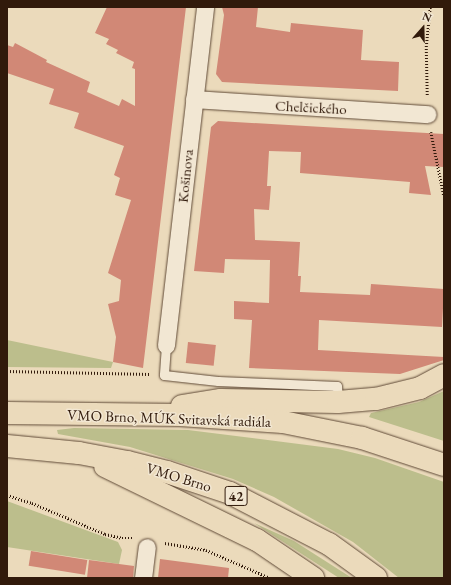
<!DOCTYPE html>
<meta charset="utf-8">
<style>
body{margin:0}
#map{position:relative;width:451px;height:585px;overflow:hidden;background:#ebdabb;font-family:"EB Garamond",serif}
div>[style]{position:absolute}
.green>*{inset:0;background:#bcbe8c}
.building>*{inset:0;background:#d18876;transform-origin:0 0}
.path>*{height:2.5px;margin-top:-1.25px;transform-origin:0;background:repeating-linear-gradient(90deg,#311a0b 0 1px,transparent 0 3px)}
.roads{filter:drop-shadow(0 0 1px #604a37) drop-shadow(0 0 1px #604a37)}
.service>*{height:9px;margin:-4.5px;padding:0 4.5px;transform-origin:4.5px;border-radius:4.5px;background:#f2e7d3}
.minor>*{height:17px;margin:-8.5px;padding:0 8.5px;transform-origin:8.5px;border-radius:8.5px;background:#f2e7d3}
.trunk>*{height:22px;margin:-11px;padding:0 11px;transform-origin:11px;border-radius:11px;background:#ebdabb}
span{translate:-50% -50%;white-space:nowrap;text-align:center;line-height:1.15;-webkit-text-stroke:3px #f2e7d3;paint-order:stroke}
.shield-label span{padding:1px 3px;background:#f2e7d3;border:1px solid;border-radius:3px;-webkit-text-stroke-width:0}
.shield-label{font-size:14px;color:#311a0b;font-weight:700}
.street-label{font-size:15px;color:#311a0b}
.frame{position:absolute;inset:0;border:8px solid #311a0b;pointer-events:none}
.north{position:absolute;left:403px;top:8px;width:40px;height:40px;-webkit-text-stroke:3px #f2e7d3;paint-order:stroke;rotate:20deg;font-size:11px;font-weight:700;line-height:16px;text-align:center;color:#311a0b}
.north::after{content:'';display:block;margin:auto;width:14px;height:18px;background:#311a0b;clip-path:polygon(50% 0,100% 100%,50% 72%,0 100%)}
</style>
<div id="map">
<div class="green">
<div style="clip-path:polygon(7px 340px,113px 362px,111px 368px,7px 367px)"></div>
<div style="clip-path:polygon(444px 391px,444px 441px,369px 417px,371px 413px,419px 402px)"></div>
<div style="clip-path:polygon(74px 428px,188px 430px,338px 449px,375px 458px,444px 482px,444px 578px,399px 578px,353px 542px,274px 497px,233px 479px,130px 447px,58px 434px,57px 430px)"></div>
<div style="clip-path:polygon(7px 501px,118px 542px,122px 550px,119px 564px,7px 547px)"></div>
<div style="clip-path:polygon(254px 523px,294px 541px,352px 578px,339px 578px)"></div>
</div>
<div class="building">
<div style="clip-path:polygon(107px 7px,186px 7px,143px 368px,113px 362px,116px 337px,108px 304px,119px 301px,121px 280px,108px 273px,131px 200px,115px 195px,120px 178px,114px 175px,124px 146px,74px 128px,79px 113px,49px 104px,54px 89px,7px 73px,7px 45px,13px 47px,15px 43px,47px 60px,46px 62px,90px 82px,87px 92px,119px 106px,122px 99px,135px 106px,135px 69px,132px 68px,134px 62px,116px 53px,118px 50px,106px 44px,109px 39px,95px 33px)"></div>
<div style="clip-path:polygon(222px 7px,258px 7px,256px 27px,290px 32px,291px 23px,363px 30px,361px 60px,399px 62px,398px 91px,222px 82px,216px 74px,224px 15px)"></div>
<div style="clip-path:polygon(218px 121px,444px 134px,444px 167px,425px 166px,431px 195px,409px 193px,410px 182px,300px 173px,301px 152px,269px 151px,267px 186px,271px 186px,269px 210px,254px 209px,255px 240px,300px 242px,298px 276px,301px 276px,300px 292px,370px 295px,371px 284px,444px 289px,442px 327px,319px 320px,318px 350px,444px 357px,444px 360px,400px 374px,249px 368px,252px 320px,234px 319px,234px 301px,269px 303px,270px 260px,225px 259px,224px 273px,194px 271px,211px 127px)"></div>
<div style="left:188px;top:342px;width:28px;height:21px;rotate:6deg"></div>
<div style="left:31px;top:551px;width:57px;height:15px;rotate:9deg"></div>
<div style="clip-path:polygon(160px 559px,229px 568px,228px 578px,158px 578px)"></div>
<div style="clip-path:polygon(89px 560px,134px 566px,133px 578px,87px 578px)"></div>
</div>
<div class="path">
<div style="left:427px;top:95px;width:48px;rotate:-91.2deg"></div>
<div style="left:426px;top:47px;width:40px;rotate:-84.3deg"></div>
<div style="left:431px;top:132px;width:65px;rotate:78.5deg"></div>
<div style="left:7px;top:371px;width:143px;rotate:1.2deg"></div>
<div style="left:7px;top:495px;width:26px;rotate:18deg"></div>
<div style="left:32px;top:503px;width:79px;rotate:23deg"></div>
<div style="left:105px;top:534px;width:17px;rotate:13deg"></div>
<div style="left:122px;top:538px;width:10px"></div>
<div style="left:165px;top:543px;width:42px;rotate:9.7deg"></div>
<div style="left:206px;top:550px;width:70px;rotate:23.6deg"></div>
</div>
<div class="roads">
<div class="service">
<div style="left:166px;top:345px;width:30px;rotate:94deg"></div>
<div style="left:164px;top:375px;width:54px;rotate:6.3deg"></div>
<div style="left:218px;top:381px;width:119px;rotate:2.4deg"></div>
<div style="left:337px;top:386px;width:16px;rotate:86deg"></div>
</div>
<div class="minor">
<div style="left:194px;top:99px;width:234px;rotate:3.7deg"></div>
<div style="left:166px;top:345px;width:340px;rotate:-83.4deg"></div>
<div style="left:143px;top:578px;width:31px;rotate:-83deg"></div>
</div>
<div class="trunk">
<div style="left:182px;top:406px;width:39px;rotate:-9deg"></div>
<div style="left:221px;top:400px;width:117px;rotate:1deg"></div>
<div style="left:338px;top:402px;width:38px;rotate:-5deg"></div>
<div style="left:376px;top:399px;width:45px;rotate:-14deg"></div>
<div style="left:420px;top:388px;width:27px;rotate:-28deg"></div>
<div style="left:7px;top:413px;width:173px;rotate:0.7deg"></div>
<div style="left:180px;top:415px;width:103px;rotate:3.9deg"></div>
<div style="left:283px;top:422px;width:81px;rotate:11.4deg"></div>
<div style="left:362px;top:438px;width:86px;rotate:18.2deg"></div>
<div style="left:7px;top:446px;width:72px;rotate:5.6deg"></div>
<div style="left:79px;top:453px;width:49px;rotate:10.6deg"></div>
<div style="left:127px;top:462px;width:41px;rotate:14deg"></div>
<div style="left:167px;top:472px;width:66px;rotate:18.4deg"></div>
<div style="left:230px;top:493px;width:111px;rotate:27.3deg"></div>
<div style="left:329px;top:544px;width:58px;rotate:35.9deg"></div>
<div style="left:105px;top:466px;width:169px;rotate:26deg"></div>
<div style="left:257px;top:540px;width:68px;rotate:34.2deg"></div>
</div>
</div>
<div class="shield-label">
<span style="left:236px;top:496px">42</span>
</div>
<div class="street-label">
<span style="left:311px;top:107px;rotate:3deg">Chelčického</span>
<span style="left:185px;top:176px;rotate:-84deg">Košinova</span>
<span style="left:169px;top:418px;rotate:2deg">VMO Brno, MÚK Svitavská radiála</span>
<span style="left:179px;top:477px;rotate:17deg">VMO Brno</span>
</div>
<div class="frame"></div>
<div class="north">N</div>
</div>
